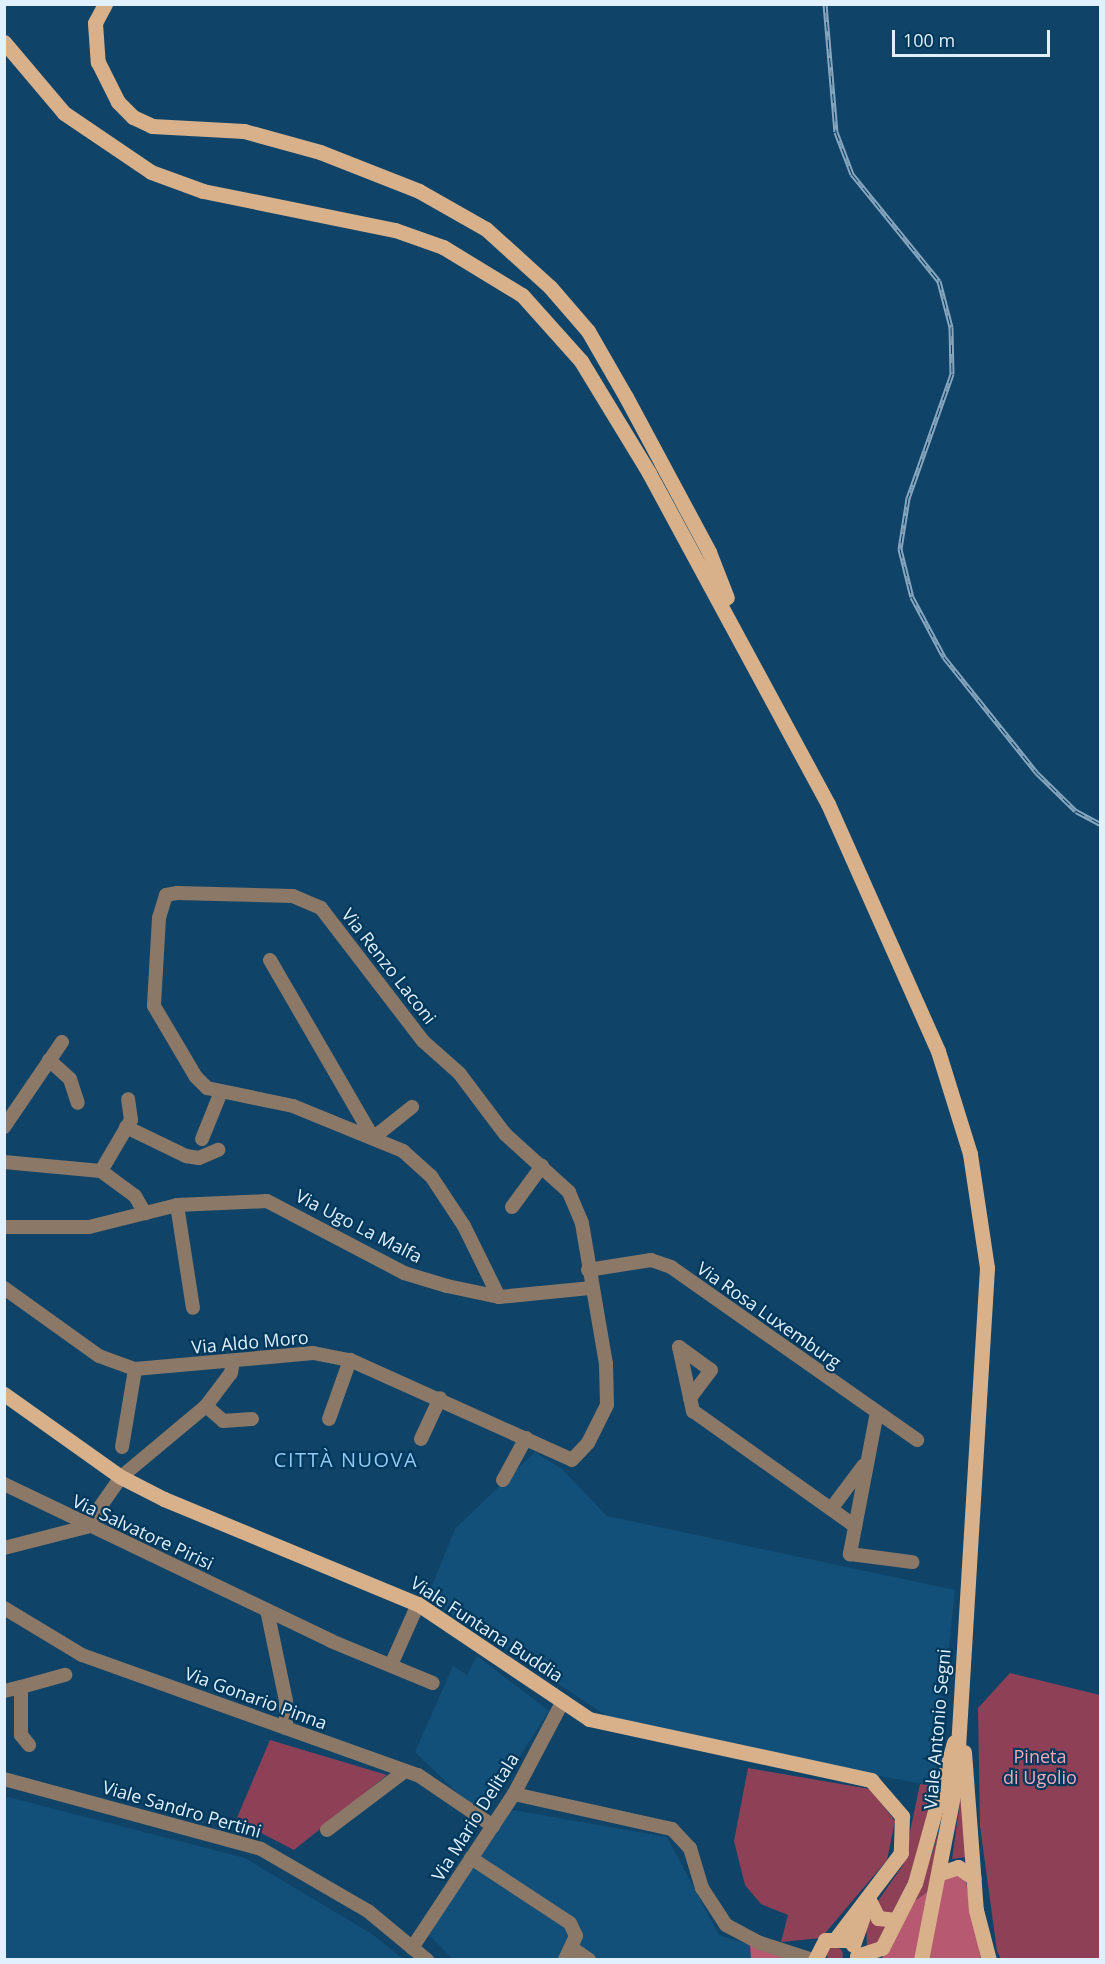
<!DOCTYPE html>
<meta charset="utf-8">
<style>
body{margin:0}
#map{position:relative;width:1105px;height:1964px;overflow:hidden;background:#0f4368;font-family:"Open Sans",sans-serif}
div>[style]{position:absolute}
.built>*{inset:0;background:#135079}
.green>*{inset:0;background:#8e4156}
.round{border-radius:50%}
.forest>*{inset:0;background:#b65971}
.minor>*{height:14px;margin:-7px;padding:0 7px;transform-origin:7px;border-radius:7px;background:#8c7866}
.major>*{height:15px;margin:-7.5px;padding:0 7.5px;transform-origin:7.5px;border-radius:7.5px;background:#d8b089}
.rail>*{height:5px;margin-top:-2.5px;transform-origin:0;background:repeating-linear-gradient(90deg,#00385c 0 9px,#88a7bf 0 18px);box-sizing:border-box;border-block:2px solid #88a7bf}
span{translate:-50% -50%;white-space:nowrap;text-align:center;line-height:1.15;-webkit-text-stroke:4.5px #00385c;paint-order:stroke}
.street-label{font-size:18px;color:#e0f0fe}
.park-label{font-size:18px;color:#f6a9ba}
.neighbourhood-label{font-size:20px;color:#94c8f4;letter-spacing:1.5px}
.frame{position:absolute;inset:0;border:6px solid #e0f0fe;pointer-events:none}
.scale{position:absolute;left:892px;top:30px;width:158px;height:27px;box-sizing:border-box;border:3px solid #e0f0fe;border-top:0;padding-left:8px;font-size:18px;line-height:21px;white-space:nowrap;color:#e0f0fe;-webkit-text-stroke:4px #00385c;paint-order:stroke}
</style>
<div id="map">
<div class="built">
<div style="clip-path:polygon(535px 1452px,562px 1469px,607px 1516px,955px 1590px,934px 1786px,627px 1729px,427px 1598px,455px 1529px)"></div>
<div style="clip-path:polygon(477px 1656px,549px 1711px,486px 1808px,468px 1803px,415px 1752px,453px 1666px,467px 1675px)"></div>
<div style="clip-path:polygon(4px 1796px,245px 1858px,372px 1934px,403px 1959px,5px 1959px)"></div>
<div style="clip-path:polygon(501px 1808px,667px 1837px,719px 1935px,750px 1945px,751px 1959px,453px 1959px,429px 1935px)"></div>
</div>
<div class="green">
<div style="clip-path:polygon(1010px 1673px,1100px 1695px,1100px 1959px,1001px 1959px,997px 1951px,980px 1826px,978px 1708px)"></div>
<div style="clip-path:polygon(270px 1740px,387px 1775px,294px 1850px,236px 1820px)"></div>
<div style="clip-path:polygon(748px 1768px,870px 1789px,895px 1821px,887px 1860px,821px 1938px,781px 1942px,788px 1915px,761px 1904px,745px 1885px,734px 1841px)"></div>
<div style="clip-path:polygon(920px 1784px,934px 1786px,914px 1869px,877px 1945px,867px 1947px,866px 1918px,903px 1865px)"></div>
<div style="clip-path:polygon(961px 1795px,968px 1857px,952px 1859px)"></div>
<div style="clip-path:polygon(938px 1832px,932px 1888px,912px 1903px,932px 1854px)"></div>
<div class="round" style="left:827px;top:1947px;width:16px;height:16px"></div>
</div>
<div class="forest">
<div style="clip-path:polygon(954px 1872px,965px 1877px,981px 1959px,881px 1960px,912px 1903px)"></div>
<div style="clip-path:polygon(750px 1945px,800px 1959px,751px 1959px)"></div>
</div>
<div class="minor">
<div style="left:270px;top:960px;width:206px;rotate:59.9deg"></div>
<div style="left:373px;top:1138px;width:50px;rotate:-38.5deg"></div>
<div style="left:49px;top:1060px;width:28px;rotate:42deg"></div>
<div style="left:70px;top:1079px;width:25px;rotate:72deg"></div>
<div style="left:4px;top:1127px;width:103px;rotate:-55.7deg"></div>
<div style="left:126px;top:1127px;width:67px;rotate:25.8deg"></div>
<div style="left:186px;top:1156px;width:13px;rotate:9deg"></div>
<div style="left:199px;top:1158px;width:21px;rotate:-23deg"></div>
<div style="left:202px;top:1139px;width:51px;rotate:-68deg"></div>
<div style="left:4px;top:1162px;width:97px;rotate:5.3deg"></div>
<div style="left:101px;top:1171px;width:42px;rotate:36.3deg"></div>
<div style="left:135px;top:1196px;width:20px;rotate:60deg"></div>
<div style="left:101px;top:1171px;width:59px;rotate:-59.5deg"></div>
<div style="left:131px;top:1120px;width:21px;rotate:-98deg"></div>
<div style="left:177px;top:1205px;width:104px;rotate:81.2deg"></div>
<div style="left:512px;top:1207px;width:51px;rotate:-53.8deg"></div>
<div style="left:4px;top:1227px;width:85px"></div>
<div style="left:89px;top:1227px;width:91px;rotate:-14deg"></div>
<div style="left:177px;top:1205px;width:90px;rotate:-2.5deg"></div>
<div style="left:267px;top:1201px;width:155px;rotate:27.7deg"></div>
<div style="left:404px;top:1273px;width:45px;rotate:16.8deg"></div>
<div style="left:447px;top:1286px;width:53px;rotate:11.9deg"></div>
<div style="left:499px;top:1297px;width:91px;rotate:-5.6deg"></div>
<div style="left:588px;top:1270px;width:64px;rotate:-9deg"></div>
<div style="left:651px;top:1260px;width:21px;rotate:19deg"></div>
<div style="left:671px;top:1267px;width:301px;rotate:35.1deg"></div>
<div style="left:4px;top:1288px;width:117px;rotate:35.6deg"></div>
<div style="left:99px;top:1356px;width:38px;rotate:20deg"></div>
<div style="left:135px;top:1369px;width:179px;rotate:-5.1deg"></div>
<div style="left:313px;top:1353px;width:38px;rotate:11deg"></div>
<div style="left:350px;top:1360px;width:243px;rotate:24.2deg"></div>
<div style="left:572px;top:1460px;width:23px;rotate:-47deg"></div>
<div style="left:588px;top:1443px;width:42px;rotate:-63.4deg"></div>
<div style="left:607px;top:1405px;width:41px;rotate:-91.4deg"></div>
<div style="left:606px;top:1364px;width:143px;rotate:-99.7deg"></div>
<div style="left:582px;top:1223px;width:34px;rotate:-113deg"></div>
<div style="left:569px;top:1192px;width:86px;rotate:-137.8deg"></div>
<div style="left:505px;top:1134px;width:76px;rotate:-127deg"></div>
<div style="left:459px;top:1073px;width:48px;rotate:-138.4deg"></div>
<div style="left:423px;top:1041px;width:168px;rotate:-127.5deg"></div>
<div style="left:321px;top:908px;width:30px;rotate:-157deg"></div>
<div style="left:293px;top:896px;width:116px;rotate:-178.5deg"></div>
<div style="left:177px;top:893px;width:11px;rotate:170deg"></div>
<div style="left:166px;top:895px;width:24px;rotate:107deg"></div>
<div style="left:159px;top:918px;width:88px;rotate:93.3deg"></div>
<div style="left:154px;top:1006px;width:82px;rotate:59.4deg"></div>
<div style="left:196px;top:1077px;width:16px;rotate:45deg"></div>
<div style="left:207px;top:1088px;width:88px;rotate:11.8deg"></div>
<div style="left:293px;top:1106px;width:119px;rotate:22.2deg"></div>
<div style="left:403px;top:1151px;width:38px;rotate:42deg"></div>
<div style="left:431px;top:1176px;width:60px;rotate:56.6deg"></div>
<div style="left:464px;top:1226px;width:79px;rotate:63.8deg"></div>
<div style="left:679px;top:1347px;width:66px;rotate:77.7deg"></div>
<div style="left:693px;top:1411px;width:199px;rotate:35.4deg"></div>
<div style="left:679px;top:1347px;width:39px;rotate:36deg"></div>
<div style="left:711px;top:1370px;width:35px;rotate:127deg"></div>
<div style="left:206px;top:1406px;width:23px;rotate:41deg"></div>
<div style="left:223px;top:1421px;width:29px;rotate:-4deg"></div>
<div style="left:877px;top:1412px;width:145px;rotate:100.8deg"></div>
<div style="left:850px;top:1554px;width:63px;rotate:7.4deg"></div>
<div style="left:329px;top:1419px;width:63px;rotate:-70.4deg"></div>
<div style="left:421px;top:1439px;width:45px;rotate:-65.1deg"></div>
<div style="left:122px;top:1447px;width:79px;rotate:-80.5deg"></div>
<div style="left:503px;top:1480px;width:48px;rotate:-61.3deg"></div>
<div style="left:4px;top:1484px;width:363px;rotate:25.6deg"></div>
<div style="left:331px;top:1641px;width:110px;rotate:22.4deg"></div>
<div style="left:831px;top:1509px;width:55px;rotate:-53.1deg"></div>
<div style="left:4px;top:1548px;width:85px;rotate:-14.4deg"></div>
<div style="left:86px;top:1527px;width:61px;rotate:-55deg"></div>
<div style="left:121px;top:1477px;width:111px;rotate:-39.9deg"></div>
<div style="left:206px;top:1406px;width:41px;rotate:-52.9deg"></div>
<div style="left:231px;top:1373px;width:12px;rotate:-81deg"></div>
<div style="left:4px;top:1608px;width:91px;rotate:31.1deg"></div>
<div style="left:82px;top:1655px;width:357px;rotate:19.7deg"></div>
<div style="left:418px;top:1775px;width:91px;rotate:34.2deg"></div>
<div style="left:267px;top:1610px;width:93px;rotate:78.2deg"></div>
<div style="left:286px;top:1701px;width:27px;rotate:90deg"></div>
<div style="left:391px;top:1665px;width:67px;rotate:-66.1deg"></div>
<div style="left:21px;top:1687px;width:46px;rotate:-15.3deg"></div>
<div style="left:4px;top:1691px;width:17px;rotate:-13deg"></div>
<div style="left:21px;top:1687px;width:48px;rotate:90deg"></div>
<div style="left:21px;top:1735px;width:13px;rotate:51deg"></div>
<div style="left:4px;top:1779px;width:266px;rotate:15.2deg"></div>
<div style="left:261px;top:1849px;width:124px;rotate:30.1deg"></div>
<div style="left:368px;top:1911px;width:77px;rotate:39.7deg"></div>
<div style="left:514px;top:1794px;width:162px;rotate:12.5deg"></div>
<div style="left:672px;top:1829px;width:26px;rotate:47deg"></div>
<div style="left:690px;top:1848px;width:42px;rotate:73.3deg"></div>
<div style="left:702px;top:1888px;width:44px;rotate:57deg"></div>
<div style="left:726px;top:1925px;width:38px;rotate:28deg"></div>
<div style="left:760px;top:1943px;width:56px;rotate:17.8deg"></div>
<div style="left:327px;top:1830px;width:98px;rotate:-37.1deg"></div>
<div style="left:471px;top:1858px;width:118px;rotate:33.3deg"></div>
<div style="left:570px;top:1923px;width:14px;rotate:65deg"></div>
<div style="left:576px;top:1936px;width:26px;rotate:115deg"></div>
<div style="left:412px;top:1948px;width:185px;rotate:-56.5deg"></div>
<div style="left:514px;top:1794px;width:105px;rotate:-62.2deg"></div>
<div style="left:572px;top:1948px;width:21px;rotate:35deg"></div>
</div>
<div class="major">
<div style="left:105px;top:4px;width:21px;rotate:118deg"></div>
<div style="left:95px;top:23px;width:39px;rotate:86deg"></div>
<div style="left:98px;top:62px;width:45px;rotate:63.4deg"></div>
<div style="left:118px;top:102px;width:21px;rotate:45deg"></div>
<div style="left:133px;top:117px;width:21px;rotate:25deg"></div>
<div style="left:152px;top:126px;width:92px;rotate:3.1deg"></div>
<div style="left:244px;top:131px;width:79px;rotate:15.4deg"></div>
<div style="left:320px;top:152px;width:106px;rotate:21.5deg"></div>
<div style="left:419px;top:191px;width:77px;rotate:29.6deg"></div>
<div style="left:486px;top:229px;width:86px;rotate:42.2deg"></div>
<div style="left:550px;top:287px;width:58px;rotate:49.2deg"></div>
<div style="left:588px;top:331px;width:76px;rotate:60.1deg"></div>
<div style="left:626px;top:397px;width:176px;rotate:61.8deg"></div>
<div style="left:709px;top:552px;width:49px;rotate:68.6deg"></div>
<div style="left:4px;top:42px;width:93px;rotate:49.8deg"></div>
<div style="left:64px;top:113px;width:105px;rotate:34.1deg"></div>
<div style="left:151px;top:172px;width:55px;rotate:20.1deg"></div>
<div style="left:203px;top:191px;width:196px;rotate:11.5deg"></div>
<div style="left:395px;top:230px;width:51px;rotate:19.5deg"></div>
<div style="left:443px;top:247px;width:92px;rotate:31.3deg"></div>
<div style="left:522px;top:295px;width:89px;rotate:48.2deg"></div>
<div style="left:581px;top:361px;width:131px;rotate:58.7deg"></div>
<div style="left:649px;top:473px;width:376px;rotate:61.6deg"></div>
<div style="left:828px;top:804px;width:270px;rotate:66deg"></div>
<div style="left:938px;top:1051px;width:108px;rotate:72.7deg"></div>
<div style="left:970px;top:1154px;width:115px;rotate:81.5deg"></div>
<div style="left:987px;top:1268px;width:513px;rotate:93.46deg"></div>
<div style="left:956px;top:1780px;width:183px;rotate:101deg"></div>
<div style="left:4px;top:1394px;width:143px;rotate:35.4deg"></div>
<div style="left:121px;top:1477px;width:48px;rotate:27.1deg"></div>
<div style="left:164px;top:1499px;width:275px;rotate:22.5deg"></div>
<div style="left:418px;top:1604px;width:206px;rotate:33.9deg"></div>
<div style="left:589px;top:1719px;width:289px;rotate:12.2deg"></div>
<div style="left:871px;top:1780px;width:48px;rotate:49.3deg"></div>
<div style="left:902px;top:1816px;width:37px;rotate:92deg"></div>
<div style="left:901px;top:1853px;width:106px;rotate:127.3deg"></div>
<div style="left:964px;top:1752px;width:158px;rotate:85.7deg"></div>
<div style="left:976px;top:1910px;width:52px;rotate:75.4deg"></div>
<div style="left:940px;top:1873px;width:19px;rotate:-18deg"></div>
<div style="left:958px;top:1867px;width:19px;rotate:35deg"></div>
<div style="left:870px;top:1902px;width:18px;rotate:63deg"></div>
<div style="left:878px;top:1918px;width:18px;rotate:6deg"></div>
<div style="left:853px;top:1945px;width:37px;rotate:-71deg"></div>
<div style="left:857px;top:1956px;width:26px;rotate:-18deg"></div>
<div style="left:882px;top:1948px;width:73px;rotate:-63.1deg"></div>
<div style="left:915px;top:1883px;width:146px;rotate:-74.5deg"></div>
<div style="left:815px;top:1960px;width:22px;rotate:-63deg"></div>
<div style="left:825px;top:1940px;width:21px"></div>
</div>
<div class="rail">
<div style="left:825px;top:4px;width:128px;rotate:85.1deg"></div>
<div style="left:836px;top:132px;width:45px;rotate:69.1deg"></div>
<div style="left:852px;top:174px;width:138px;rotate:50.9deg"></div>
<div style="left:939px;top:281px;width:48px;rotate:75.4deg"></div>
<div style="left:951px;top:327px;width:47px;rotate:88.8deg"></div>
<div style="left:952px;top:374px;width:132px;rotate:109.5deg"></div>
<div style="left:908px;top:498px;width:52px;rotate:98.9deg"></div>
<div style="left:900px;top:549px;width:49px;rotate:76deg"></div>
<div style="left:912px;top:597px;width:68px;rotate:61.9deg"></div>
<div style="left:944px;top:657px;width:149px;rotate:51.3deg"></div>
<div style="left:1037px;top:773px;width:54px;rotate:44.3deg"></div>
<div style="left:1076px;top:811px;width:27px;rotate:28deg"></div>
</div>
<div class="street-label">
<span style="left:389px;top:966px;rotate:52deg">Via Renzo Laconi</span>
<span style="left:359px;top:1226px;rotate:27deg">Via Ugo La Malfa</span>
<span style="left:769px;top:1315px;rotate:35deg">Via Rosa Luxemburg</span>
<span style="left:250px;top:1342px;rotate:-5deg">Via Aldo Moro</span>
<span style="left:143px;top:1532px;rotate:25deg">Via Salvatore Pirisi</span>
<span style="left:487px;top:1629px;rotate:33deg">Viale Funtana Buddia</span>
<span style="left:256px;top:1698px;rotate:20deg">Via Gonario Pinna</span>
<span style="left:937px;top:1729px;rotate:-85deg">Viale Antonio Segni</span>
<span style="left:182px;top:1809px;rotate:16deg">Viale Sandro Pertini</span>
<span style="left:475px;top:1817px;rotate:-58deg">Via Mario Delitala</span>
</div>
<div class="park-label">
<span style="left:1040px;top:1767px">Pineta<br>di Ugolio</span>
</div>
<div class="neighbourhood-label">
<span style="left:346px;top:1459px">CITTÀ NUOVA</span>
</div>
<div class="frame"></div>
<div class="scale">100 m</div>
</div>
